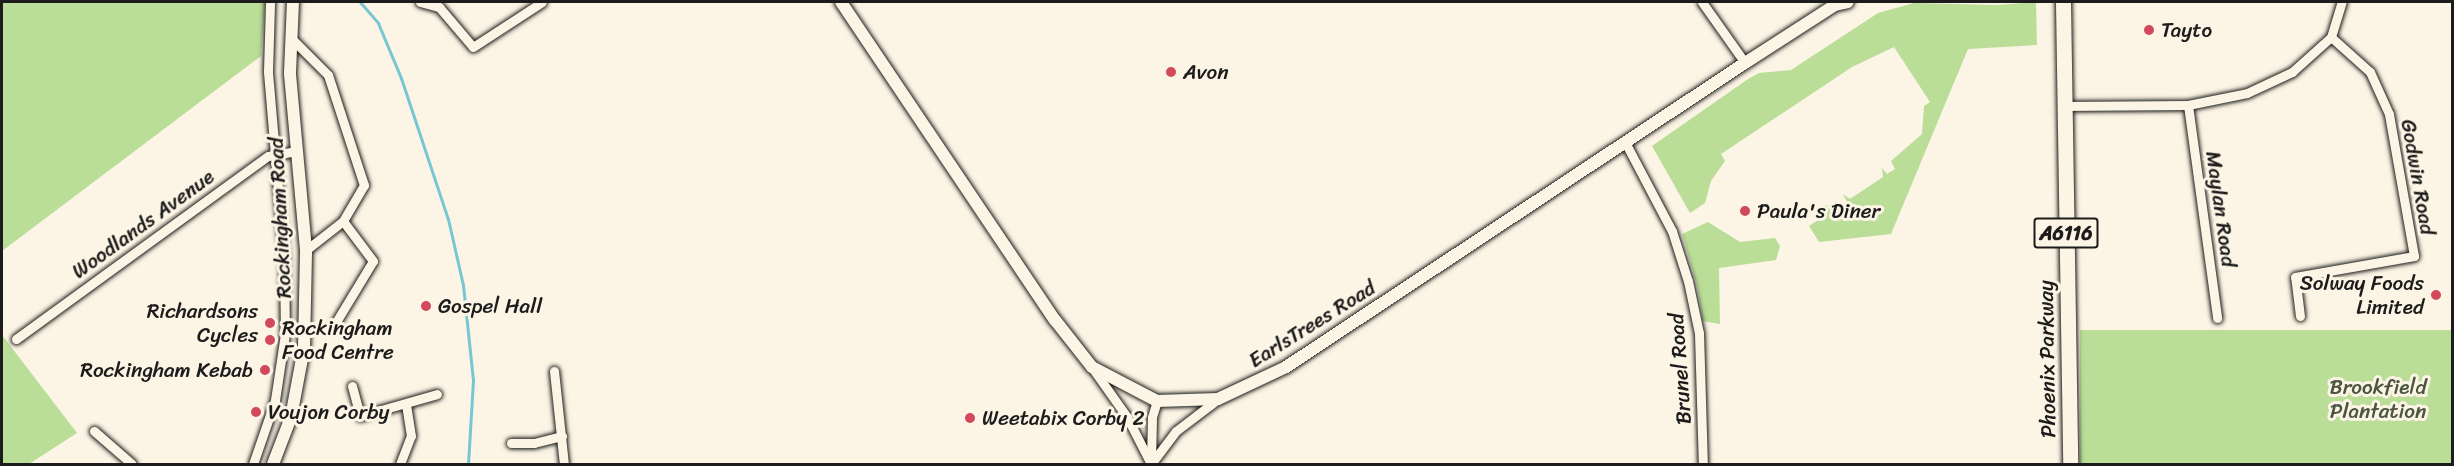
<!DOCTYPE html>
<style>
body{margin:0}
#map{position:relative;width:2454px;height:466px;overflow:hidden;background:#fcf5e5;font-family:Sriracha,sans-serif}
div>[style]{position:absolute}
.green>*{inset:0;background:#badd97;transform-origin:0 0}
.stream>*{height:3px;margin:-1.5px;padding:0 1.5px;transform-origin:1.5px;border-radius:1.5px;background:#77c7d3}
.roads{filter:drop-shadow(0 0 2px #1c1c1c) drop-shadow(0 0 2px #1c1c1c)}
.minor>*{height:9px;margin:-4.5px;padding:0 4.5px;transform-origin:4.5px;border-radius:4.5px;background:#fcf5e5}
.tertiary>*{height:12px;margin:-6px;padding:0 6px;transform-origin:6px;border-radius:6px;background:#fcf5e5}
.primary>*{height:15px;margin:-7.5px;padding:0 7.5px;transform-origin:7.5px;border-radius:7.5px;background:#fcf5e5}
.dots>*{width:16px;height:16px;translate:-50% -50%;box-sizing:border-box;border:3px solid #fcf5e5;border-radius:50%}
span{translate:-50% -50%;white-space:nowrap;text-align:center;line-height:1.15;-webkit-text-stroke:6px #fcf5e5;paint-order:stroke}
.shield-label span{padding:2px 4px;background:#fcf5e5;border:2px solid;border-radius:4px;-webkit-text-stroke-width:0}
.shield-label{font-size:20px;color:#1c1c1c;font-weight:700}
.poi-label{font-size:21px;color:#1c1c1c}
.left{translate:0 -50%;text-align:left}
.right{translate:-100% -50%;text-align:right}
.street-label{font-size:21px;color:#1c1c1c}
.park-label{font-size:21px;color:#4b5641}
.frame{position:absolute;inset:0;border:3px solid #1c1c1c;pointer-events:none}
</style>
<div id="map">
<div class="green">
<div style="clip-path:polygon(2px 2px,265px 2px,261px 56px,2px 251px)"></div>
<div style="clip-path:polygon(2036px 2px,2037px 45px,1968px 49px,1891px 234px,1819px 242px,1809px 226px,1827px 214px,1823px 207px,1826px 205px,1831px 211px,1847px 202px,1843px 194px,1850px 199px,1883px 177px,1882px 168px,1887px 174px,1895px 169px,1891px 161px,1922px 134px,1924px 106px,1930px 102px,1894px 47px,1852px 67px,1721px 154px,1725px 161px,1711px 181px,1705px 203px,1690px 213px,1652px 146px,1748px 79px,1759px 73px,1791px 70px,1878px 13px,1914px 3px,1997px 5px)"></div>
<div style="clip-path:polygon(1708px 222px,1740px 242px,1775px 238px,1780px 246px,1776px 260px,1719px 268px,1720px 324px,1703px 321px,1697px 285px,1682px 234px)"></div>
<div style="left:2452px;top:330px;width:134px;height:372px;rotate:90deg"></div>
<div style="clip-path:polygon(2px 335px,77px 433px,29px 464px,2px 464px)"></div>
</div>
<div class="stream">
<div style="left:360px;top:2px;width:28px;rotate:49deg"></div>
<div style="left:378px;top:23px;width:60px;rotate:67.3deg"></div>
<div style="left:401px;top:78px;width:149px;rotate:71.6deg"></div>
<div style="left:448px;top:219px;width:68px;rotate:77.2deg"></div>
<div style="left:463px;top:285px;width:96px;rotate:84deg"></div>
<div style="left:473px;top:380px;width:84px;rotate:93.4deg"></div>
</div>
<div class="roads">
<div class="minor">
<div style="left:420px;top:2px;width:20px;rotate:15deg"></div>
<div style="left:439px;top:7px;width:52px;rotate:49.6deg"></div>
<div style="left:473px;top:47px;width:82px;rotate:-33.1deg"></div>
<div style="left:1702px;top:2px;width:75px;rotate:54.8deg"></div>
<div style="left:290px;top:37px;width:54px;rotate:45deg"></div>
<div style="left:328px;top:75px;width:116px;rotate:71.9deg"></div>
<div style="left:364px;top:185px;width:42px;rotate:120.3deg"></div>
<div style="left:343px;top:221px;width:47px;rotate:141.9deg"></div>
<div style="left:2188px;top:105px;width:215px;rotate:82.2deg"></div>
<div style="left:2062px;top:106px;width:126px;rotate:-0.5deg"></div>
<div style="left:2188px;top:105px;width:60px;rotate:-11.5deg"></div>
<div style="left:2247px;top:93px;width:50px;rotate:-25deg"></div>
<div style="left:2292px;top:72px;width:52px;rotate:-41.9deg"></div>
<div style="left:2331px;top:37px;width:37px;rotate:-73deg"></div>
<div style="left:1625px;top:142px;width:101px;rotate:62.2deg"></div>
<div style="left:1672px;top:231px;width:52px;rotate:72.3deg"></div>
<div style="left:1688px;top:281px;width:53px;rotate:78.1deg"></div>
<div style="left:1699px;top:333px;width:131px;rotate:88.3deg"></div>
<div style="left:2300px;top:316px;width:39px;rotate:-97deg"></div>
<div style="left:2295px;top:277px;width:121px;rotate:-10deg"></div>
<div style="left:2414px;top:256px;width:144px;rotate:-100deg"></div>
<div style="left:2389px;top:114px;width:46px;rotate:-114.3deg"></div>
<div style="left:2370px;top:72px;width:52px;rotate:-138.1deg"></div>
<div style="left:336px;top:322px;width:71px;rotate:-58.8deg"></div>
<div style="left:373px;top:261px;width:50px;rotate:-126.9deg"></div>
<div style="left:16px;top:339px;width:311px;rotate:-36deg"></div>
<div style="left:268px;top:156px;width:29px;rotate:-10deg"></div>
<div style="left:1093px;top:369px;width:59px;rotate:54.7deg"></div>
<div style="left:1127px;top:417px;width:53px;rotate:62.9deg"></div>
<div style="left:1151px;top:464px;width:41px;rotate:-52.9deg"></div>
<div style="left:1176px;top:431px;width:53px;rotate:-37.3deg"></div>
<div style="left:554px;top:371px;width:94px;rotate:83.9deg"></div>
<div style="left:352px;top:386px;width:31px;rotate:75deg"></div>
<div style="left:360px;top:416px;width:80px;rotate:-15.9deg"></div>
<div style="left:94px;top:431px;width:50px;rotate:41deg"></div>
<div style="left:511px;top:443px;width:23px"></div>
<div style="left:534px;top:443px;width:29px;rotate:-14deg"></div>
<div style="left:1151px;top:462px;width:45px;rotate:-88.7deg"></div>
<div style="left:1152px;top:417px;width:17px;rotate:-73deg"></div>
<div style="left:253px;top:464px;width:68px;rotate:-71deg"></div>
<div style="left:275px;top:400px;width:67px;rotate:-81.4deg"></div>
<div style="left:285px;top:334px;width:75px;rotate:-90.8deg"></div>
<div style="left:284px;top:259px;width:189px;rotate:-94.9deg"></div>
<div style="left:268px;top:71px;width:69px;rotate:-88.3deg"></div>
<div style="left:400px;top:464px;width:30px;rotate:-69deg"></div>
<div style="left:411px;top:436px;width:30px;rotate:-99deg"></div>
</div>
<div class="tertiary">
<div style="left:841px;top:2px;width:383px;rotate:56.1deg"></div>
<div style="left:1055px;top:320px;width:60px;rotate:51.8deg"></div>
<div style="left:1092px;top:367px;width:73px;rotate:27.6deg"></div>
<div style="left:1157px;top:401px;width:61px;rotate:-1.9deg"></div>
<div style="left:1218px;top:399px;width:75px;rotate:-25.2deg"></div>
<div style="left:1286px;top:367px;width:551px;rotate:-33.52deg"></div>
<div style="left:1745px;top:63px;width:107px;rotate:-32.8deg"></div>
<div style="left:1835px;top:5px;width:13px;rotate:-13deg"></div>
<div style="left:273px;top:464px;width:50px;rotate:-69deg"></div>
<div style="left:291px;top:417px;width:70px;rotate:-79.3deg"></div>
<div style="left:304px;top:348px;width:98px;rotate:-88.8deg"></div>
<div style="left:306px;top:250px;width:178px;rotate:-95.2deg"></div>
<div style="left:290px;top:73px;width:71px;rotate:-87.6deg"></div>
</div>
<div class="primary">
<div style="left:2063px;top:2px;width:462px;rotate:89.1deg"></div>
</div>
</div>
<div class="dots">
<div style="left:2149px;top:30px;background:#d1495b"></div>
<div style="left:1171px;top:72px;background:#d1495b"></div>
<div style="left:1745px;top:211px;background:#d1495b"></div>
<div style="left:2436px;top:295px;background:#d1495b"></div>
<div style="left:426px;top:306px;background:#d1495b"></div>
<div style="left:270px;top:323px;background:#d1495b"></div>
<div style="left:270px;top:340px;background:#d1495b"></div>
<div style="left:265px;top:370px;background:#d1495b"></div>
<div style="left:256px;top:412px;background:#d1495b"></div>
<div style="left:970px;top:418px;background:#d1495b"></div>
</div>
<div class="shield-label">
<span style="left:2066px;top:233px">A6116</span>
</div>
<div class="poi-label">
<span class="left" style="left:2161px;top:30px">Tayto</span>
<span class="left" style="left:1183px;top:72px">Avon</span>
<span class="left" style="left:1757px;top:211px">Paula's Diner</span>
<span class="right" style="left:2424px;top:295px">Solway Foods<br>Limited</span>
<span class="left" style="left:438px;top:306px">Gospel Hall</span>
<span class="right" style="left:258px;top:323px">Richardsons<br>Cycles</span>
<span class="left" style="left:282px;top:340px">Rockingham<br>Food Centre</span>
<span class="right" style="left:253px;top:370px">Rockingham Kebab</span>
<span class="left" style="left:268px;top:412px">Voujon Corby</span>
<span class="left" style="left:982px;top:418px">Weetabix Corby 2</span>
</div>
<div class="street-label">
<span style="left:2418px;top:177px;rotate:80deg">Godwin Road</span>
<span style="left:2221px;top:209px;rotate:82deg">Maylan Road</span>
<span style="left:280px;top:218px;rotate:-93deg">Rockingham Road</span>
<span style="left:143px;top:224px;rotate:-36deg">Woodlands Avenue</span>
<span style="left:1312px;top:324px;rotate:-32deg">EarlsTrees Road</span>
<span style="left:2047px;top:359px;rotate:-91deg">Phoenix Parkway</span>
<span style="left:1680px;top:369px;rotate:-94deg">Brunel Road</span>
</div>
<div class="park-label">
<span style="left:2378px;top:399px">Brookfield<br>Plantation</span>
</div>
<div class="frame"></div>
</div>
